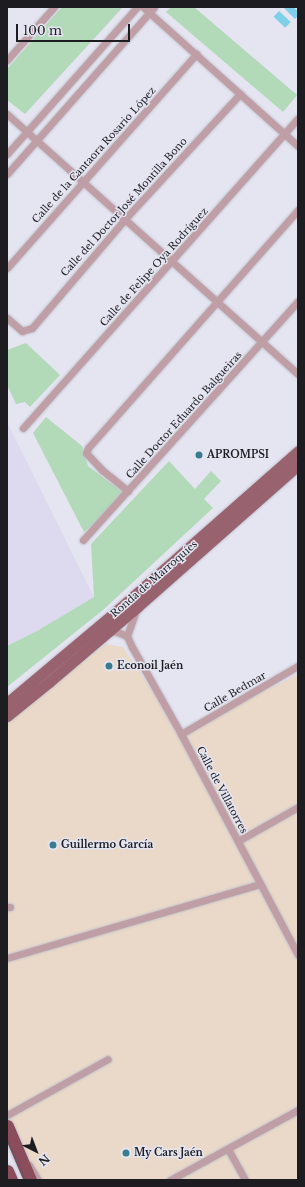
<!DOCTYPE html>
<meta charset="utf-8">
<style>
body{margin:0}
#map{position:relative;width:305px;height:1187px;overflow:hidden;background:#e4e5f1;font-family:"Libre Baskerville",serif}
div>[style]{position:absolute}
.commercial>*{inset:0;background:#ddd9ef}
.industrial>*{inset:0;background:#ead9c8}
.green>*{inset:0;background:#b2d9b8}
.water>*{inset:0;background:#7dd0e7;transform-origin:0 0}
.roads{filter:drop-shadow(0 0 1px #c0c1cc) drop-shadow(0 0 1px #c0c1cc)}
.street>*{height:7px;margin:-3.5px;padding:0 3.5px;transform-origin:3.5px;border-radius:3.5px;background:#bf9ea5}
.primary>*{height:11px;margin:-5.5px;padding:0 5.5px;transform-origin:5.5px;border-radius:5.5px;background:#99626f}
.highway>*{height:13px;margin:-6.5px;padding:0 6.5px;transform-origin:6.5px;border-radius:6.5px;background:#8b4c5c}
.tram>*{height:1px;margin:-0.5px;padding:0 0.5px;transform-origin:0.5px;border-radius:0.5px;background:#5a5a61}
.dots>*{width:11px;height:11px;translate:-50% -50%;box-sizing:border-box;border:2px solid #e4e5f1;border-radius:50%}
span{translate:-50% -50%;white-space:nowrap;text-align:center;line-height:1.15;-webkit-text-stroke:3px #e4e5f1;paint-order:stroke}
.street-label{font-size:10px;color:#1c1c21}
.poi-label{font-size:10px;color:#1c1c21;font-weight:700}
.left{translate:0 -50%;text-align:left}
.frame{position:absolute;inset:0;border:8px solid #1c1c21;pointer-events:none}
.north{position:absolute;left:16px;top:1131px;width:40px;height:40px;-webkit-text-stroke:3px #e4e5f1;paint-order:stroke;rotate:138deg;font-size:11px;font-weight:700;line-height:16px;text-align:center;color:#1c1c21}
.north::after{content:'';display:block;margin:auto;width:14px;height:18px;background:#1c1c21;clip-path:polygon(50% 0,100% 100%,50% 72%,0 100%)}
.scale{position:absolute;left:16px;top:24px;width:114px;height:18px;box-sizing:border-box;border:2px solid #1c1c21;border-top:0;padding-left:5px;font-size:12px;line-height:14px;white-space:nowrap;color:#1c1c21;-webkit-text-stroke:3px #e4e5f1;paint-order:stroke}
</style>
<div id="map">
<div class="commercial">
<div style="clip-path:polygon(7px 422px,94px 597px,37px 631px,7px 646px)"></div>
</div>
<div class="industrial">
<div style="clip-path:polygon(106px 644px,123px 647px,181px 734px,298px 674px,298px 1180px,37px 1180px,7px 1125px,7px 722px)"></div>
</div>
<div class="green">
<div style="clip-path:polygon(62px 7px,123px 7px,25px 114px,7px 100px,7px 69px)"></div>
<div style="clip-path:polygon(171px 7px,194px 7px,297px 95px,283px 112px,166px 12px)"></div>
<div style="clip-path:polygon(26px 343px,60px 375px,30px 407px,25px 402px,16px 404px,7px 385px,7px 350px)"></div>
<div style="clip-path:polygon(46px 417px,82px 446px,88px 466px,124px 493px,96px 522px,84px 532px,33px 433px)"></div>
<div style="clip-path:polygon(169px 461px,195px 489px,211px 471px,221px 481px,204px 499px,213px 508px,103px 610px,7px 687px,7px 646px,37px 631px,94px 597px,91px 544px)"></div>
</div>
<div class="water">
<div style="clip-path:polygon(283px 7px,293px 7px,298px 11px,298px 16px,295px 19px)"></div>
<div style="left:279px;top:11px;width:16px;height:8px;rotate:43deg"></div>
</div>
<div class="roads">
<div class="street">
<div style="left:143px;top:7px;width:208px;rotate:41.9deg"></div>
<div style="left:7px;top:60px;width:71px;rotate:-48.4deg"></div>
<div style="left:7px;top:114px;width:390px;rotate:41.8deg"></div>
<div style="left:7px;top:154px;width:196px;rotate:-48.5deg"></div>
<div style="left:7px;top:174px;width:222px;rotate:-48.6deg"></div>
<div style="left:7px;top:268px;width:286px;rotate:-48.5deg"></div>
<div style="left:7px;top:318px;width:20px;rotate:41deg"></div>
<div style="left:22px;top:331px;width:10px;rotate:-17deg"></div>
<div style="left:32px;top:328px;width:143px;rotate:-49.5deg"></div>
<div style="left:125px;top:219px;width:170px;rotate:-47.4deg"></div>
<div style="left:23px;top:428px;width:414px;rotate:-48.4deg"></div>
<div style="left:128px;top:491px;width:33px;rotate:-141deg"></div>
<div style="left:102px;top:470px;width:23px;rotate:-133deg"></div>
<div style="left:86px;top:453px;width:5px;rotate:-68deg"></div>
<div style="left:88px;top:448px;width:317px;rotate:-48.6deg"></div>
<div style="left:83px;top:540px;width:321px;rotate:-48deg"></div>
<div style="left:136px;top:610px;width:28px;rotate:109deg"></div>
<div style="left:127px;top:636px;width:12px;rotate:66deg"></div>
<div style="left:132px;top:647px;width:100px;rotate:60.6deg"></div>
<div style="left:181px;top:734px;width:250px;rotate:62.1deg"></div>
<div style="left:109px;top:633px;width:6px;rotate:-18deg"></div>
<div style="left:115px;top:631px;width:13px;rotate:23deg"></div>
<div style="left:181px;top:734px;width:135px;rotate:-30.2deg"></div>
<div style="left:238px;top:841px;width:69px;rotate:-29.5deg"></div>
<div style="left:7px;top:907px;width:3px"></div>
<div style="left:7px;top:958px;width:264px;rotate:-16.3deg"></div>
<div style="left:7px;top:1115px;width:115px;rotate:-29deg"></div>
<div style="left:228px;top:1149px;width:35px;rotate:61deg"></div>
<div style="left:29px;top:1165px;width:17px;rotate:59deg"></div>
<div style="left:170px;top:1180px;width:146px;rotate:-28.7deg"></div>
</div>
<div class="primary">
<div style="left:7px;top:703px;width:146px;rotate:-40deg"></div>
<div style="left:119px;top:609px;width:239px;rotate:-41.4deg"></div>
<div style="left:7px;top:716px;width:54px;rotate:-39deg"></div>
<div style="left:49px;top:682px;width:116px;rotate:-40.4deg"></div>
<div style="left:137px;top:607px;width:215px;rotate:-41.4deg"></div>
</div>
<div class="highway">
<div style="left:7px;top:1126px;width:59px;rotate:66.9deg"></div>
<div style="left:7px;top:1171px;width:10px;rotate:66deg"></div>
</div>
</div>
<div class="tram">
<div style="left:7px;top:1140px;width:44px;rotate:65.8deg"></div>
</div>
<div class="dots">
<div style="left:199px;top:455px;background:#3a7c8e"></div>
<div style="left:109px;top:666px;background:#3a7c8e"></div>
<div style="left:53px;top:845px;background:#3a7c8e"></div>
<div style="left:126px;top:1153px;background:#3a7c8e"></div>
</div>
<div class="street-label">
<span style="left:94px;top:155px;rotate:-48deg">Calle de la Cantaora Rosario López</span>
<span style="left:124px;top:207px;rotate:-48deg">Calle del Doctor José Montilla Bono</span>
<span style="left:154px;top:267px;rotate:-48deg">Calle de Felipe Oya Rodríguez</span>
<span style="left:184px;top:415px;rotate:-48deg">Calle Doctor Eduardo Balgueiras</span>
<span style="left:154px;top:579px;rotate:-41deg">Ronda de Marroquíes</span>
<span style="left:235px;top:692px;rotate:-30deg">Calle Bedmar</span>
<span style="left:222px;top:790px;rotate:62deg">Calle de Villatorres</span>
</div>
<div class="poi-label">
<span class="left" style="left:207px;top:455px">APROMPSI</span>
<span class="left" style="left:117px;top:666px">Econoil Jaén</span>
<span class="left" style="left:61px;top:845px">Guillermo García</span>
<span class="left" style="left:134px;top:1153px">My Cars Jaén</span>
</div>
<div class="frame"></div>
<div class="north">N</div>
<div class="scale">100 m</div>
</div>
